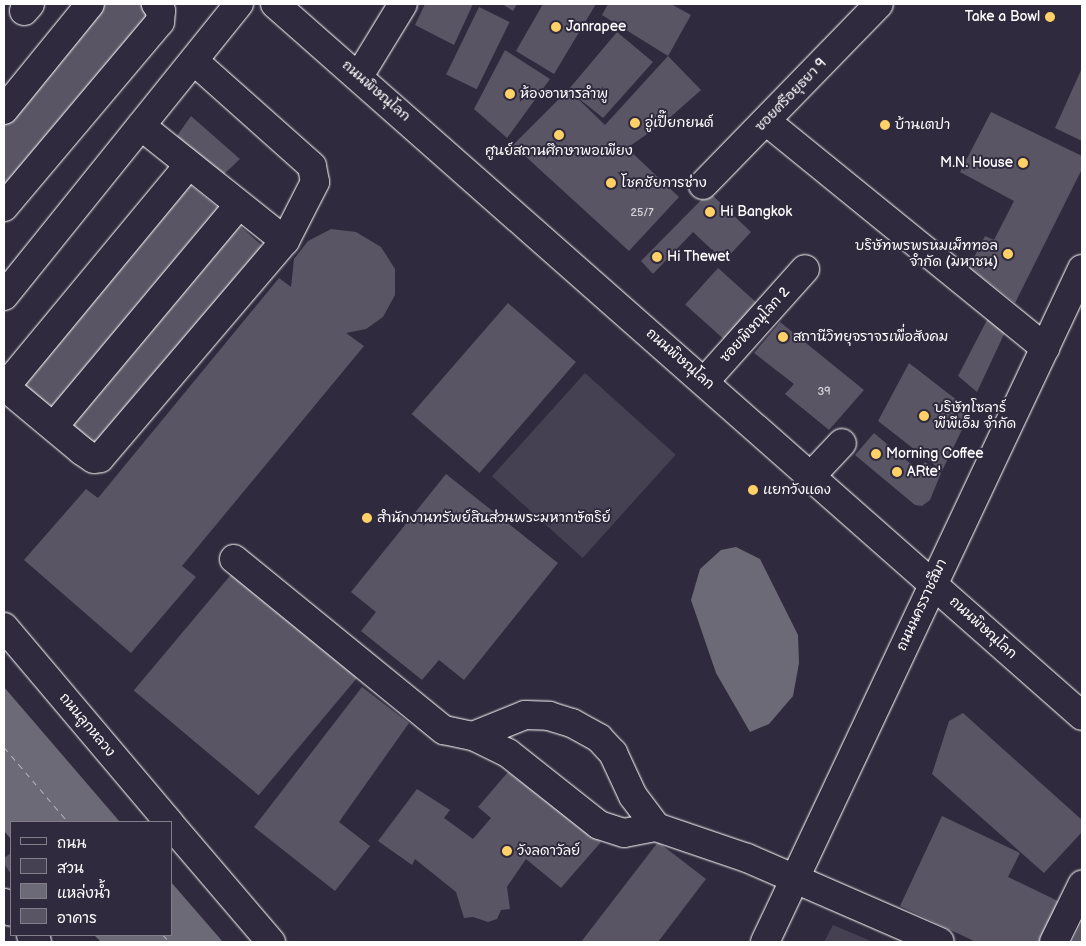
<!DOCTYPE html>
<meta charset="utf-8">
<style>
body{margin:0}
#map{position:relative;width:1086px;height:946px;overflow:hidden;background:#2f2a3d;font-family:"Balsamiq Sans","Playpen Sans Thai",sans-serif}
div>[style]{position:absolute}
.green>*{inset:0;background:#464152;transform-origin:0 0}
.water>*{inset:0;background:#6d6a77}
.ferry>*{height:1px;margin-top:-0.5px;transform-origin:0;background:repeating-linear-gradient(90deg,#b6b4bb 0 6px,transparent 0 11px)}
.building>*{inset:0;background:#595564;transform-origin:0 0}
.roads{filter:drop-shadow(0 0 1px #fff) drop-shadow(0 0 1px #fff)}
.minor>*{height:28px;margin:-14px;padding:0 14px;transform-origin:14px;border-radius:14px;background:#2f2a3d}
.major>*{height:28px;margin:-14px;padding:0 14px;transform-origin:14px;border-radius:14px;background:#2f2a3d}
.dots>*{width:14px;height:14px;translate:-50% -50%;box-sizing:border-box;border:2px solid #2f2a3d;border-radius:50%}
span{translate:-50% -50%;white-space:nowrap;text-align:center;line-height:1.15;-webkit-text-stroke:4px #2f2a3d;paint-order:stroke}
.number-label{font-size:11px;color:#d6d4d8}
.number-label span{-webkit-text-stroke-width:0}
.poi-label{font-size:14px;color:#fff}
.right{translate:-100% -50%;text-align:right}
.left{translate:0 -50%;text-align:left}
.street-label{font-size:14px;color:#fff}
.frame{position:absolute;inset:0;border:5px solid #fff;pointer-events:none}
.legend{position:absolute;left:10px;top:821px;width:162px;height:115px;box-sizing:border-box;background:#2f2a3d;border:1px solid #827f8b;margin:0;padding:6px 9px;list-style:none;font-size:15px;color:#fff}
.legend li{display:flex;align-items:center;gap:10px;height:25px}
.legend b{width:25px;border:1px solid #827f8b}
</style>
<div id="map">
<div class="green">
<div style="left:585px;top:373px;width:122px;height:139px;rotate:42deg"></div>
<div style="clip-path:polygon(833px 925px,873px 942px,824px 942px)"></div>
</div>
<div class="water">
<div style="clip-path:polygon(736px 547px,760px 559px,798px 635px,799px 663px,793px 696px,769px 724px,750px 732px,716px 673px,691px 600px,700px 569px,721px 550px)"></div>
<div style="clip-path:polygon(4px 687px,120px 822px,11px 822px,11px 839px,4px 831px)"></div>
<div style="clip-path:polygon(171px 882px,223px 942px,101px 942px,94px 935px,171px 935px)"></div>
</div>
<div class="ferry">
<div style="left:4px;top:747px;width:99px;rotate:49.5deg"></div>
<div style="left:163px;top:935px;width:10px;rotate:45deg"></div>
</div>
<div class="building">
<div style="clip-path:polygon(104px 4px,140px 4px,152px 15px,4px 192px,4px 123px)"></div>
<div style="clip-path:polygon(425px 4px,473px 4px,454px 45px,415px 25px)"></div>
<div style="clip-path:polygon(502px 4px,517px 4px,513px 11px)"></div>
<div style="clip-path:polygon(543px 4px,596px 4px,554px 74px,516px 51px)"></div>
<div style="clip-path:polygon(608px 4px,671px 4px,691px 15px,668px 56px,602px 15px)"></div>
<div style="left:479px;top:7px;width:34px;height:75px;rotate:26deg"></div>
<div style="clip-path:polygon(617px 32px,653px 62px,603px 118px,572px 93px,605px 125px,668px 56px,701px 90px,666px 121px,627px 148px,679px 197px,629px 251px,513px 145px,569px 89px)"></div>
<div style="clip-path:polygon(505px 50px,550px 79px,507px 138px,474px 109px)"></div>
<div style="clip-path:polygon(1082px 68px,1082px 141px,1055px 128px)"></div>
<div style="clip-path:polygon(991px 112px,1082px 156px,1082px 169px,1015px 303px,969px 267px,985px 236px,994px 240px,1014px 201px,960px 172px)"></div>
<div style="clip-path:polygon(191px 116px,240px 159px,221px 177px,174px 140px)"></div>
<div style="left:188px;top:183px;width:44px;height:263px;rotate:39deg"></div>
<div style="clip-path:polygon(709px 192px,751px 232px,724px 261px,693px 232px,653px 274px,641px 261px)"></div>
<div style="left:238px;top:224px;width:43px;height:263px;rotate:42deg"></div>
<div style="clip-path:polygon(331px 229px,356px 232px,381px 247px,395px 269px,395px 295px,383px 317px,366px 329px,346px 333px,364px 346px,182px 566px,196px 577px,131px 653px,24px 560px,86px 489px,98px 498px,279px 278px,291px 287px,294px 259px,308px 241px)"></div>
<div style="left:718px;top:268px;width:55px;height:49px;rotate:42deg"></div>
<div style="left:508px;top:303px;width:90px;height:147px;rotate:41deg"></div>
<div style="clip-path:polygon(989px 316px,1006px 330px,977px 392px,958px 376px)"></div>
<div style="clip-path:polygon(780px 322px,864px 390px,829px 430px,785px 394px,794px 384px,754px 353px)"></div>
<div style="clip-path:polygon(909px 363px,971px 411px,942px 471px,878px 421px)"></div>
<div style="clip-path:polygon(874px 433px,918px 470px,925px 462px,941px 473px,930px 500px,922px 506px,915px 505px,855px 455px)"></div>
<div style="clip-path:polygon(446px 474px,558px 563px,464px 680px,439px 660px,422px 680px,361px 631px,376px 612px,351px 592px)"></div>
<div style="left:234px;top:571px;width:163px;height:156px;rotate:40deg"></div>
<div style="clip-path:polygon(362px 687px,409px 723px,339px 822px,370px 846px,335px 891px,254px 827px)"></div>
<div style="clip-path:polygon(963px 713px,1082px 820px,1082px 832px,1044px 873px,932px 774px,949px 721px)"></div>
<div style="clip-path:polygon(508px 772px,533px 791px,547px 773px,564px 814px,601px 842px,561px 888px,526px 859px,507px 887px,510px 909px,501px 910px,497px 919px,488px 922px,473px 917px,464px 918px,456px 892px,415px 859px,412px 865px,378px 841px,417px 789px,450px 810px,444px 818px,473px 839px,491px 818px,478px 807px)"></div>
<div style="clip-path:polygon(942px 816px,1020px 853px,1008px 877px,1060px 902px,1041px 942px,976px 942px,900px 906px)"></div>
<div style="clip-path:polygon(658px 842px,706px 879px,658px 942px,581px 942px)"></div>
<div style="clip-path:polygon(11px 853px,11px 874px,4px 864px,4px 858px)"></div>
<div style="clip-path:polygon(1082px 921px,1082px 942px,1072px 942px)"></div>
</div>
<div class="roads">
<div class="minor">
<div style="left:24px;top:11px;width:9px;rotate:-49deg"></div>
<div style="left:359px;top:76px;width:84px;rotate:-58.6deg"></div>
<div style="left:4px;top:110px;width:136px;rotate:-50.9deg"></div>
<div style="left:766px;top:121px;width:360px;rotate:39.1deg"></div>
<div style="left:141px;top:126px;width:184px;rotate:38.6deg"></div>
<div style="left:703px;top:185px;width:252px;rotate:-45.8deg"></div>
<div style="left:4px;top:207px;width:242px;rotate:-49.9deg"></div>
<div style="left:160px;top:22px;width:11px;rotate:-85deg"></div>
<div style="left:161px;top:11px;width:9px;rotate:-126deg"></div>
<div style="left:4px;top:296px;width:375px;rotate:-51.2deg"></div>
<div style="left:705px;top:381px;width:150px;rotate:-48.2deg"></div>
<div style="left:4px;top:386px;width:102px;rotate:39.8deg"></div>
<div style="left:82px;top:451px;width:14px;rotate:34deg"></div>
<div style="left:94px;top:459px;width:6px;rotate:-9deg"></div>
<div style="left:100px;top:458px;width:285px;rotate:-49.6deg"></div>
<div style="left:285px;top:241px;width:66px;rotate:-63deg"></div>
<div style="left:315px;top:182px;width:16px;rotate:-101deg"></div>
<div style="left:312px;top:166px;width:158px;rotate:-138.3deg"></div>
<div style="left:5px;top:387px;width:287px;rotate:-50.4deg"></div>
<div style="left:54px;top:426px;width:287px;rotate:-50.1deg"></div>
<div style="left:811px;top:476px;width:45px;rotate:-46.8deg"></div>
<div style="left:234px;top:559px;width:271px;rotate:39.2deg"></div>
<div style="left:444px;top:730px;width:30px;rotate:12deg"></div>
<div style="left:473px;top:736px;width:56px;rotate:-22deg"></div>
<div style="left:525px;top:715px;width:24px;rotate:2deg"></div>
<div style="left:549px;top:716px;width:24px;rotate:17deg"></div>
<div style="left:572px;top:723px;width:31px;rotate:29deg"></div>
<div style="left:599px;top:738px;width:21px;rotate:47deg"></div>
<div style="left:613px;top:753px;width:47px;rotate:65.1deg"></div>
<div style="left:633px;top:796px;width:39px;rotate:53deg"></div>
<div style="left:656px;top:827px;width:96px;rotate:18.8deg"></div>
<div style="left:747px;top:858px;width:210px;rotate:23.5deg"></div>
<div style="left:4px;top:627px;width:255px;rotate:49.8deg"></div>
<div style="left:473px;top:736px;width:39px;rotate:26deg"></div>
<div style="left:508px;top:753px;width:116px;rotate:38.4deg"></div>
<div style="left:599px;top:825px;width:26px;rotate:18deg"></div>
<div style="left:624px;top:833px;width:33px;rotate:-11deg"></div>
<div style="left:171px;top:825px;width:154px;rotate:49.5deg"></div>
<div style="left:1054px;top:942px;width:64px;rotate:-63.8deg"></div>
</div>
<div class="major">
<div style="left:275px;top:4px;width:1076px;rotate:41.42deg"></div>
<div style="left:4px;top:903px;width:11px;rotate:52deg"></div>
<div style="left:31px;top:935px;width:9px;rotate:49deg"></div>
<div style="left:765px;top:942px;width:744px;rotate:-64.78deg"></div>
</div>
</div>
<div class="dots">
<div style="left:1050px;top:17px;background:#ffd166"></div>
<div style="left:556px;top:27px;background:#ffd166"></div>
<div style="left:510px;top:94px;background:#ffd166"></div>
<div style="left:635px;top:123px;background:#ffd166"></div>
<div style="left:885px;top:125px;background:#ffd166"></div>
<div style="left:559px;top:135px;background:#ffd166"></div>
<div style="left:1023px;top:163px;background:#ffd166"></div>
<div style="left:611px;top:183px;background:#ffd166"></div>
<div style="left:710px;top:212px;background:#ffd166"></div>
<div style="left:1008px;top:254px;background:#ffd166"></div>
<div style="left:657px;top:257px;background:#ffd166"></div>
<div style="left:783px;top:337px;background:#ffd166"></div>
<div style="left:924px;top:416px;background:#ffd166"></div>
<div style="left:876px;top:454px;background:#ffd166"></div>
<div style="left:897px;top:472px;background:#ffd166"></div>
<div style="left:753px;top:490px;background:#ffd166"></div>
<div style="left:367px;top:518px;background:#ffd166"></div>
<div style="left:507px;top:851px;background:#ffd166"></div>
</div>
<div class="number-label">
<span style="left:642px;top:213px">25/7</span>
<span style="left:824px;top:392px">39</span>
</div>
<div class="poi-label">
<span class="right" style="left:1040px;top:17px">Take a Bowl</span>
<span class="left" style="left:566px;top:27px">Janrapee</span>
<span class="left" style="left:520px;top:94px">ห้องอาหารลำพู</span>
<span class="left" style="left:645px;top:123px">อู่เปี๊ยกยนต์</span>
<span class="left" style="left:895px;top:125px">บ้านเตปา</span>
<span style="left:559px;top:151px">ศูนย์สถานศึกษาพอเพียง</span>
<span class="right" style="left:1013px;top:163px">M.N. House</span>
<span class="left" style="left:621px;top:183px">โชคชัยการช่าง</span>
<span class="left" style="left:720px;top:212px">Hi Bangkok</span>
<span class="right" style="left:998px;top:254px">บริษัทพรพรหมเม็ททอล<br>จำกัด (มหาชน)</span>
<span class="left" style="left:667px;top:257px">Hi Thewet</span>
<span class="left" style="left:793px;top:337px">สถานีวิทยุจราจรเพื่อสังคม</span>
<span class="left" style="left:934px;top:416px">บริษัทโซลาร์<br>พีพีเอ็ม จำกัด</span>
<span class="left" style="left:886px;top:454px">Morning Coffee</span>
<span class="left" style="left:907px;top:472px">ARte'</span>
<span class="left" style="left:763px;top:490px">แยกวังแดง</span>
<span class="left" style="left:377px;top:518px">สำนักงานทรัพย์สินส่วนพระมหากษัตริย์</span>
<span class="left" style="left:517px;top:851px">วังลดาวัลย์</span>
</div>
<div class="street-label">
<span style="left:376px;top:91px;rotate:41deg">ถนนพิษณุโลก</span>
<span style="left:791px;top:95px;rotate:-46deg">ซอยศรีอยุธยา 9</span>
<span style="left:755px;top:325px;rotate:-48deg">ซอยพิษณุโลก 2</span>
<span style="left:680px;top:359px;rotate:41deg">ถนนพิษณุโลก</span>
<span style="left:922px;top:605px;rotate:-65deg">ถนนนครราชสีมา</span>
<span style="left:983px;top:628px;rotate:42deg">ถนนพิษณุโลก</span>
<span style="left:87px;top:725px;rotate:50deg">ถนนลูกหลวง</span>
</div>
<div class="frame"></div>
<ul class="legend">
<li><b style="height:6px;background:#2f2a3d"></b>ถนน</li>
<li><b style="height:14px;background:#464152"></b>สวน</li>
<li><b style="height:14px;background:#6d6a77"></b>แหล่งน้ำ</li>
<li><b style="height:14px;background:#595564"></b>อาคาร</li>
</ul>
</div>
